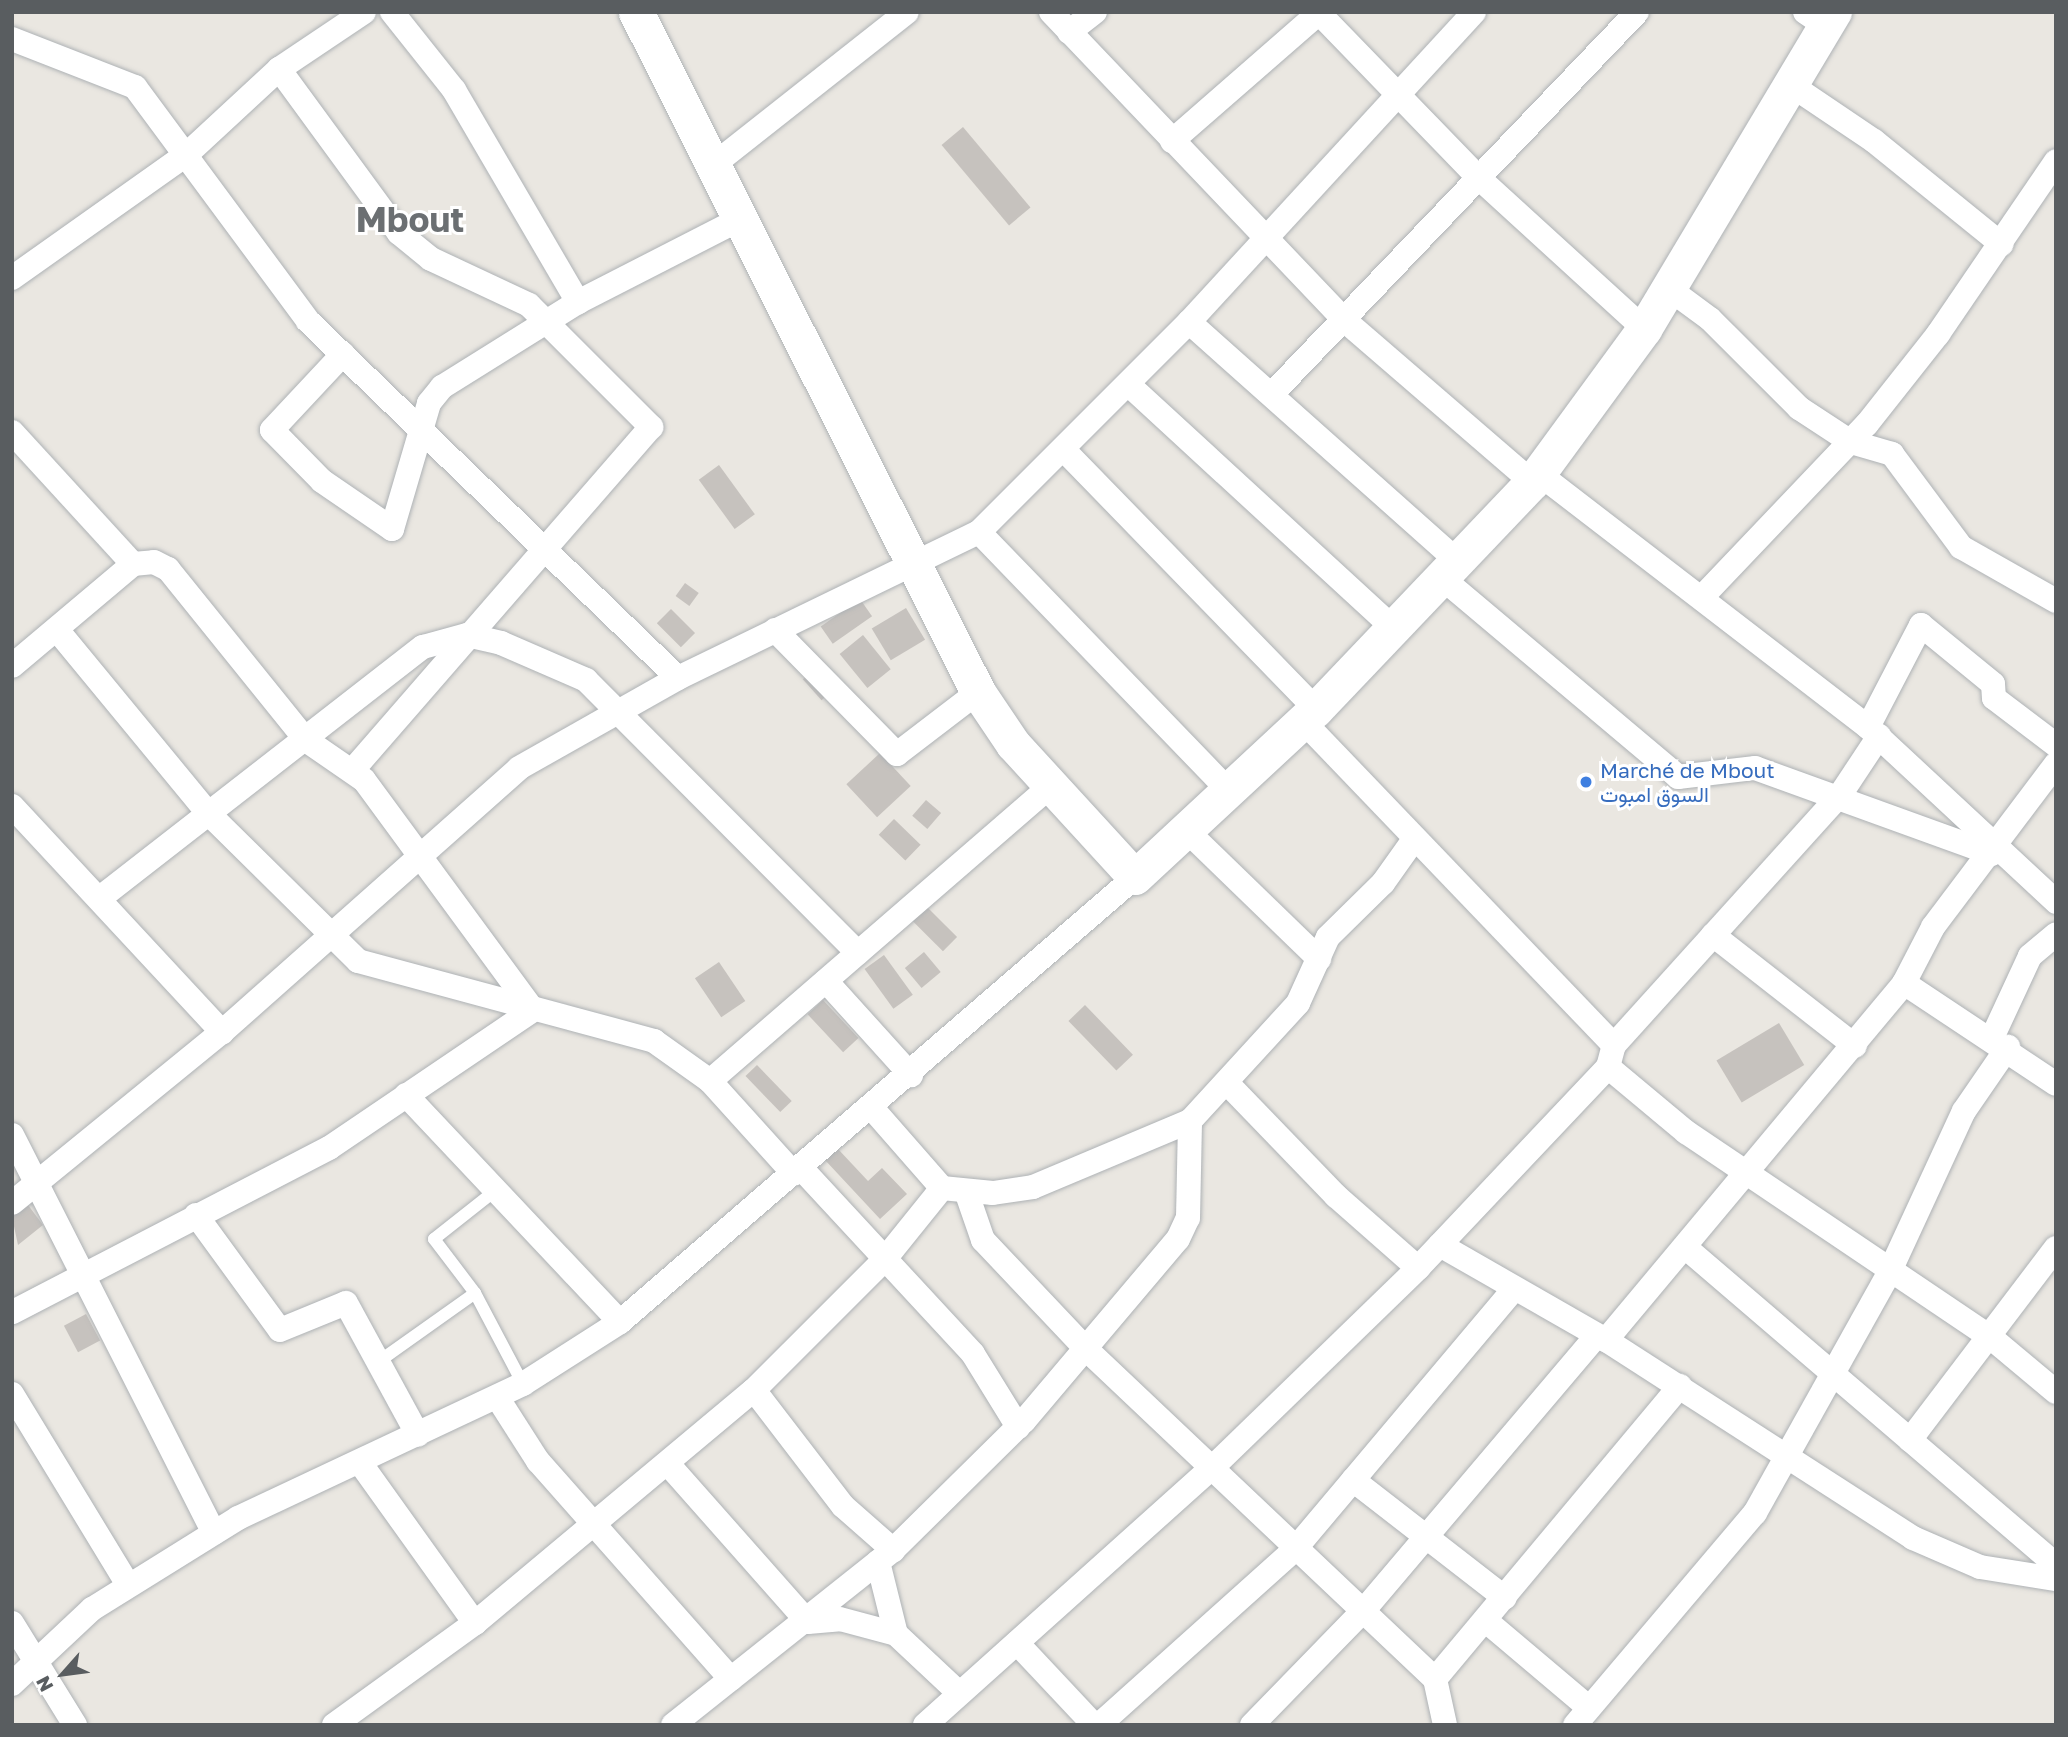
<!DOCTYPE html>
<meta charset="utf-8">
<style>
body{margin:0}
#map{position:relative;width:2068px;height:1737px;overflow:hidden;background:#eae7e1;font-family:"Golos Text",Vazirmatn,sans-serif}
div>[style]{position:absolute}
.building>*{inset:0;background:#c6c2be;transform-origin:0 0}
.roads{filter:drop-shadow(0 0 2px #aeb2b5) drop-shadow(0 0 2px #aeb2b5)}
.lane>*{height:12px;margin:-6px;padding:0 6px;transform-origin:6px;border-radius:6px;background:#fff}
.street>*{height:24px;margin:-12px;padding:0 12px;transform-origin:12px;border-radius:12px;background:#fff}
.secondary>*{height:35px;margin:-17.5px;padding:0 17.5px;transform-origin:17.5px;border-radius:17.5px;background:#fff}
.dots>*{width:19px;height:19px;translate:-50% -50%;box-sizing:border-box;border:4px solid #fff;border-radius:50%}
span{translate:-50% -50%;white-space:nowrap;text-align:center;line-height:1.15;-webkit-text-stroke:6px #fff;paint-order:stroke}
.shop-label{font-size:21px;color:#366cbe}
.left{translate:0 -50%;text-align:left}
.town-label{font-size:35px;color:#6b6f72;font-weight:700}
.frame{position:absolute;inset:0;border:14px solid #595d60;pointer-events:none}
.north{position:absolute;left:28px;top:1639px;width:70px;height:70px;-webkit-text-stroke:5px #fff;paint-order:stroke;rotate:242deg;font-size:19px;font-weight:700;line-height:28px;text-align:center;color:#595d60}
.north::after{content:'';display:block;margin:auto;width:24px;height:32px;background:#595d60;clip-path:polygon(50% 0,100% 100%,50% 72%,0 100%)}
</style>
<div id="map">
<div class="building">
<div style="left:963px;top:127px;width:105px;height:28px;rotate:50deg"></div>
<div style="left:719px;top:465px;width:61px;height:25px;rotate:54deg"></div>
<div style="left:685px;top:583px;width:17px;height:16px;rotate:36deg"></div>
<div style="left:860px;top:599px;width:21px;height:48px;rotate:55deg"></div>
<div style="left:906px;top:608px;width:37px;height:40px;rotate:59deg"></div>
<div style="left:671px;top:609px;width:34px;height:20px;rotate:45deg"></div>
<div style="left:863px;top:635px;width:44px;height:30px;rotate:51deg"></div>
<div style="left:811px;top:672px;width:28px;height:11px;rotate:48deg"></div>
<div style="left:880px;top:753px;width:45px;height:46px;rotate:47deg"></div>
<div style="left:926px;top:800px;width:20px;height:21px;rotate:41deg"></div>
<div style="left:894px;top:819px;width:37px;height:22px;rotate:44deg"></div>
<div style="left:921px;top:901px;width:51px;height:20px;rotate:45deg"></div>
<div style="left:924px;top:952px;width:26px;height:25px;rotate:50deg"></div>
<div style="left:884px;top:955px;width:49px;height:24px;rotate:54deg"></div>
<div style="left:719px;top:962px;width:47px;height:29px;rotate:56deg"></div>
<div style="left:823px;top:1000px;width:52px;height:21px;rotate:47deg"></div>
<div style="left:1085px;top:1005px;width:69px;height:23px;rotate:46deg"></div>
<div style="left:1779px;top:1023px;width:49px;height:73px;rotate:59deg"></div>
<div style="left:757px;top:1065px;width:50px;height:16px;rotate:46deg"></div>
<div style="clip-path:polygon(838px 1149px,868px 1181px,882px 1168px,907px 1194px,880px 1219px,825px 1160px)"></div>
<div style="clip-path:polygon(28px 1205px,43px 1225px,18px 1245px,12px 1217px)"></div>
<div style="left:86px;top:1314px;width:30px;height:25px;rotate:62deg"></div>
</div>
<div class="roads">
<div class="lane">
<div style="left:496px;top:1190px;width:79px;rotate:141.7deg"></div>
<div style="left:434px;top:1239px;width:68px;rotate:52.8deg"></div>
<div style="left:475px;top:1293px;width:103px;rotate:62.2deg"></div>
<div style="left:378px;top:1362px;width:119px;rotate:-35.4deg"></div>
</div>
<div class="street">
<div style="left:392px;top:12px;width:100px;rotate:51.5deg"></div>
<div style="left:454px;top:90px;width:246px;rotate:59.7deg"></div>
<div style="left:1051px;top:12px;width:424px;rotate:46.4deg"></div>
<div style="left:1343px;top:319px;width:250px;rotate:40.8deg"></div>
<div style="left:1318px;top:12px;width:233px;rotate:45.9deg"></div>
<div style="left:1480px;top:179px;width:222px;rotate:42.4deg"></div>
<div style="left:1805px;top:12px;width:25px;rotate:34deg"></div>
<div style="left:1069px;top:32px;width:33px;rotate:-38deg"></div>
<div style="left:12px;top:39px;width:132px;rotate:21.3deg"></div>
<div style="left:135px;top:87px;width:291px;rotate:53.5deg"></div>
<div style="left:308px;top:321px;width:514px;rotate:43.98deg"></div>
<div style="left:279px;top:69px;width:203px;rotate:53.8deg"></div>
<div style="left:399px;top:233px;width:41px;rotate:39.1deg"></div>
<div style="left:431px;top:259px;width:108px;rotate:25.1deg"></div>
<div style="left:529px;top:305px;width:173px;rotate:45deg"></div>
<div style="left:651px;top:427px;width:454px;rotate:131deg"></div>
<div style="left:1791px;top:85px;width:100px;rotate:34deg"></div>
<div style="left:1874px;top:141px;width:164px;rotate:39deg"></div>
<div style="left:1172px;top:141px;width:196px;rotate:-41.1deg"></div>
<div style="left:712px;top:166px;width:248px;rotate:-38.3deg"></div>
<div style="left:12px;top:278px;width:213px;rotate:-35.3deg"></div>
<div style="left:186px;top:155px;width:127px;rotate:-42.8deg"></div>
<div style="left:279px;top:69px;width:102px;rotate:-33.8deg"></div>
<div style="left:1668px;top:288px;width:52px;rotate:36.4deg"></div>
<div style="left:1710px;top:319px;width:126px;rotate:45deg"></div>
<div style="left:1799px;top:408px;width:62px;rotate:33.2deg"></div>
<div style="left:1851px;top:442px;width:43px;rotate:16.3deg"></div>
<div style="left:1892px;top:454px;width:116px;rotate:53.4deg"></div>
<div style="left:1961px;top:547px;width:109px;rotate:29.6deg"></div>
<div style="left:1189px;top:322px;width:359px;rotate:41.7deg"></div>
<div style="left:343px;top:354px;width:104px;rotate:133.1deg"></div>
<div style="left:272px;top:430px;width:71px;rotate:45.6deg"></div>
<div style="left:322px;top:481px;width:85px;rotate:34.4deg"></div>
<div style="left:392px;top:529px;width:131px;rotate:-73.6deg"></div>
<div style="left:429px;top:403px;width:21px;rotate:-51deg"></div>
<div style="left:442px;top:387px;width:160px;rotate:-32deg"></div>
<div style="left:578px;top:302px;width:180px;rotate:-27.1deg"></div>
<div style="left:1129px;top:385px;width:360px;rotate:42.6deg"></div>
<div style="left:1272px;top:394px;width:528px;rotate:-46.3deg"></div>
<div style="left:12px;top:432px;width:179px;rotate:47.5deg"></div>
<div style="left:1064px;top:450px;width:361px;rotate:45.8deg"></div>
<div style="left:1538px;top:473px;width:416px;rotate:37.6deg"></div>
<div style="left:1868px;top:727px;width:257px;rotate:42.9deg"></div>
<div style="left:979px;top:532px;width:360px;rotate:46deg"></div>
<div style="left:1442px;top:578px;width:309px;rotate:40.1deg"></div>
<div style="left:1678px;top:777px;width:78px;rotate:-6.7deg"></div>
<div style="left:1755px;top:768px;width:252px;rotate:19.9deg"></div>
<div style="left:1704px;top:595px;width:236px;rotate:-46.4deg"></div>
<div style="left:1867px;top:424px;width:115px;rotate:-51.7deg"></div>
<div style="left:1938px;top:334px;width:209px;rotate:-55.7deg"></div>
<div style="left:775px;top:630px;width:174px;rotate:45.5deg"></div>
<div style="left:897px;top:754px;width:102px;rotate:-37.4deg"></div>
<div style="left:58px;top:631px;width:234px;rotate:50.5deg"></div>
<div style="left:207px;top:812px;width:212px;rotate:44.6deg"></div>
<div style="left:358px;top:961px;width:307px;rotate:15.1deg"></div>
<div style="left:654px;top:1041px;width:69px;rotate:35.5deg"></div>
<div style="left:710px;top:1081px;width:125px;rotate:47.9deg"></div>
<div style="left:12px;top:666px;width:158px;rotate:-40.1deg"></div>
<div style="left:133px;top:564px;width:21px;rotate:-5deg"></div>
<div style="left:154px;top:562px;width:16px;rotate:27deg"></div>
<div style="left:168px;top:569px;width:220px;rotate:51.1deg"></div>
<div style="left:306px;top:740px;width:70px;rotate:34.6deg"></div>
<div style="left:364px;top:780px;width:285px;rotate:53.7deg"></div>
<div style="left:533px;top:1010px;width:246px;rotate:145.9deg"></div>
<div style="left:329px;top:1148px;width:357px;rotate:152.6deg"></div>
<div style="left:1303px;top:721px;width:449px;rotate:46.2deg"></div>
<div style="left:1868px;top:727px;width:115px;rotate:-62.5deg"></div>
<div style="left:1921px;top:625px;width:93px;rotate:39.3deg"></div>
<div style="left:1993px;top:684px;width:14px;rotate:86deg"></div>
<div style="left:1994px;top:698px;width:78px;rotate:37.2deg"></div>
<div style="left:12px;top:806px;width:309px;rotate:47.1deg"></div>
<div style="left:1187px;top:831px;width:184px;rotate:44.1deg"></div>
<div style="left:100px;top:898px;width:409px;rotate:-37.9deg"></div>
<div style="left:423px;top:647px;width:46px;rotate:-15.3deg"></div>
<div style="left:467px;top:635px;width:35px;rotate:13deg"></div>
<div style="left:501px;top:643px;width:93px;rotate:23.5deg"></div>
<div style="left:586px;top:680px;width:385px;rotate:45.1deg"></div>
<div style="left:1713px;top:935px;width:180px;rotate:38deg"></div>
<div style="left:826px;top:981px;width:127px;rotate:47.9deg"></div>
<div style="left:1904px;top:983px;width:182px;rotate:33.6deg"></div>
<div style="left:1992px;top:1038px;width:90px;rotate:-65.1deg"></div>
<div style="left:2030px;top:956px;width:34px;rotate:-40deg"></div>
<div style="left:1608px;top:1067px;width:102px;rotate:39.8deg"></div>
<div style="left:1686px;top:1132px;width:365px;rotate:34deg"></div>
<div style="left:1989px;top:1336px;width:87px;rotate:39.9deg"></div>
<div style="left:710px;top:1081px;width:449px;rotate:-40.9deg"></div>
<div style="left:1227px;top:1083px;width:157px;rotate:46deg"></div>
<div style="left:1336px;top:1196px;width:109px;rotate:41.3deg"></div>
<div style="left:406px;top:1095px;width:312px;rotate:46.7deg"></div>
<div style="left:871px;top:1107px;width:108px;rotate:48.8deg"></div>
<div style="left:942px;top:1188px;width:51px;rotate:5.6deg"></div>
<div style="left:993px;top:1193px;width:40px;rotate:-8.5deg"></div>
<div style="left:1033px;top:1187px;width:170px;rotate:-22.8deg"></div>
<div style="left:1190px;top:1121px;width:160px;rotate:-47.5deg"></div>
<div style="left:1298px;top:1003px;width:72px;rotate:-65.6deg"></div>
<div style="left:1328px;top:937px;width:77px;rotate:-44.5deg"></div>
<div style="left:1383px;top:883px;width:55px;rotate:-54.6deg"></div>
<div style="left:12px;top:1135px;width:446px;rotate:63.1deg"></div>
<div style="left:801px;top:1168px;width:253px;rotate:47.2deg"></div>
<div style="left:973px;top:1354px;width:86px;rotate:58.3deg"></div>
<div style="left:966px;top:1191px;width:52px;rotate:70.9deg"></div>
<div style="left:983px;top:1240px;width:149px;rotate:46.6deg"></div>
<div style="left:1085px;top:1348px;width:482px;rotate:43.4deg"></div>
<div style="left:1435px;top:1679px;width:47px;rotate:77.7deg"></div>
<div style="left:12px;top:1203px;width:271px;rotate:-39.2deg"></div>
<div style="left:222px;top:1032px;width:397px;rotate:-41.6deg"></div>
<div style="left:519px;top:768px;width:183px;rotate:-29.5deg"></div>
<div style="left:678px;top:678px;width:335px;rotate:-25.9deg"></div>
<div style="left:979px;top:532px;width:297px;rotate:-45deg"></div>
<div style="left:1189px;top:322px;width:421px;rotate:-47.4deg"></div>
<div style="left:196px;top:1215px;width:142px;rotate:53.9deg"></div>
<div style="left:280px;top:1330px;width:71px;rotate:-22.2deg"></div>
<div style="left:346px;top:1303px;width:150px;rotate:61.4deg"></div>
<div style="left:1440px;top:1245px;width:191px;rotate:29.8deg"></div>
<div style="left:1606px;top:1340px;width:365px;rotate:32.8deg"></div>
<div style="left:1913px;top:1538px;width:73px;rotate:23.4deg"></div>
<div style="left:1980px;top:1567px;width:77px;rotate:9deg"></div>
<div style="left:1685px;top:1247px;width:489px;rotate:40.6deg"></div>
<div style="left:1606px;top:1340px;width:465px;rotate:-50.1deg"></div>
<div style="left:1904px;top:983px;width:63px;rotate:-62.6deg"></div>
<div style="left:1933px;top:927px;width:204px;rotate:-53deg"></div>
<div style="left:754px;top:1390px;width:146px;rotate:52.5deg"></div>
<div style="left:843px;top:1506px;width:67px;rotate:41.3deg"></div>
<div style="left:12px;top:1394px;width:223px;rotate:58.7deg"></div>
<div style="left:497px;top:1397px;width:76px;rotate:57.4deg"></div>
<div style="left:538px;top:1461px;width:291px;rotate:48.5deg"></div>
<div style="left:1910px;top:1440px;width:241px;rotate:-52.8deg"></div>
<div style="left:361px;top:1464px;width:196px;rotate:54.4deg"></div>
<div style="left:668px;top:1464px;width:211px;rotate:48.5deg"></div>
<div style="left:808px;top:1622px;width:32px;rotate:-5deg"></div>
<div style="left:840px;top:1619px;width:58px;rotate:15deg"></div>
<div style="left:896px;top:1634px;width:83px;rotate:43.1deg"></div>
<div style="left:1353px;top:1480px;width:192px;rotate:37.8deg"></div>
<div style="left:878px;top:1562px;width:74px;rotate:76deg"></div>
<div style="left:1485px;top:1620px;width:136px;rotate:40.2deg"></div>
<div style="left:12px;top:1623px;width:120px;rotate:58.3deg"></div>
<div style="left:1017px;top:1643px;width:112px;rotate:46.8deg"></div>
<div style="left:1435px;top:1679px;width:382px;rotate:-50.1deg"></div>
<div style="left:12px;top:1684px;width:110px;rotate:-43.2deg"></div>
<div style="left:92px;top:1609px;width:172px;rotate:-31.9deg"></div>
<div style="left:238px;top:1518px;width:315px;rotate:-25.2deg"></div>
<div style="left:523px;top:1384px;width:115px;rotate:-32.6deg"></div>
<div style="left:620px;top:1322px;width:681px;rotate:-40.83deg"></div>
<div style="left:334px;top:1725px;width:174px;rotate:-35.9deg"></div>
<div style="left:475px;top:1623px;width:363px;rotate:-39.9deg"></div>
<div style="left:754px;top:1390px;width:185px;rotate:-45deg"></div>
<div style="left:885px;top:1259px;width:91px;rotate:-51.2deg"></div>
<div style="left:673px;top:1725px;width:281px;rotate:-38.5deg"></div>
<div style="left:893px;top:1550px;width:184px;rotate:-44.6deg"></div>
<div style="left:1024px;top:1421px;width:238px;rotate:-49.8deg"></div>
<div style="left:1178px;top:1239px;width:23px;rotate:-65deg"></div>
<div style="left:1188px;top:1218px;width:97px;rotate:-88.8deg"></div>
<div style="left:925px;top:1725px;width:389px;rotate:-41.9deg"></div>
<div style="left:1215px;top:1465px;width:283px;rotate:-44.1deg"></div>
<div style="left:1418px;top:1268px;width:277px;rotate:-46.6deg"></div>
<div style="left:1608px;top:1067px;width:23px;rotate:-75deg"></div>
<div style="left:1614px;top:1045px;width:337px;rotate:-47.9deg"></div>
<div style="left:1840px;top:795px;width:71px;rotate:-56.5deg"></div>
<div style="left:1099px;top:1725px;width:263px;rotate:-41.9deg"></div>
<div style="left:1295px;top:1549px;width:340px;rotate:-49.9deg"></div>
<div style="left:1252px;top:1725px;width:161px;rotate:-45.8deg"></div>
<div style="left:1364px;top:1610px;width:359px;rotate:-49.7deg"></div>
<div style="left:1575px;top:1725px;width:278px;rotate:-49.7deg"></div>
<div style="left:1755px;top:1513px;width:277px;rotate:-60.8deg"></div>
<div style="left:1890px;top:1271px;width:176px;rotate:-65.2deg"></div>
<div style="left:1964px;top:1111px;width:78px;rotate:-55.5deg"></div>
</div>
<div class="secondary">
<div style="left:636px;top:12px;width:761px;rotate:63.3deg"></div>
<div style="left:978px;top:692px;width:63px;rotate:56.1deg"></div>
<div style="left:1013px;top:744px;width:180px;rotate:47.5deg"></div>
<div style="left:1135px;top:877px;width:247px;rotate:-42.9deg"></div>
<div style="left:1316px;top:709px;width:313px;rotate:-46.4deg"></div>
<div style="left:1532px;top:482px;width:190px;rotate:-53.8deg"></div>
<div style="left:1644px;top:329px;width:370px;rotate:-59.1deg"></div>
</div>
</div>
<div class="dots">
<div style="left:1586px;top:782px;background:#3f7fe0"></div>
</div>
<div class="shop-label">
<span class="left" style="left:1600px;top:782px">Marché de Mbout<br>السوق امبوت</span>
</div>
<div class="town-label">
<span style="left:410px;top:219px">Mbout</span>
</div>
<div class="frame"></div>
<div class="north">N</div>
</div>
